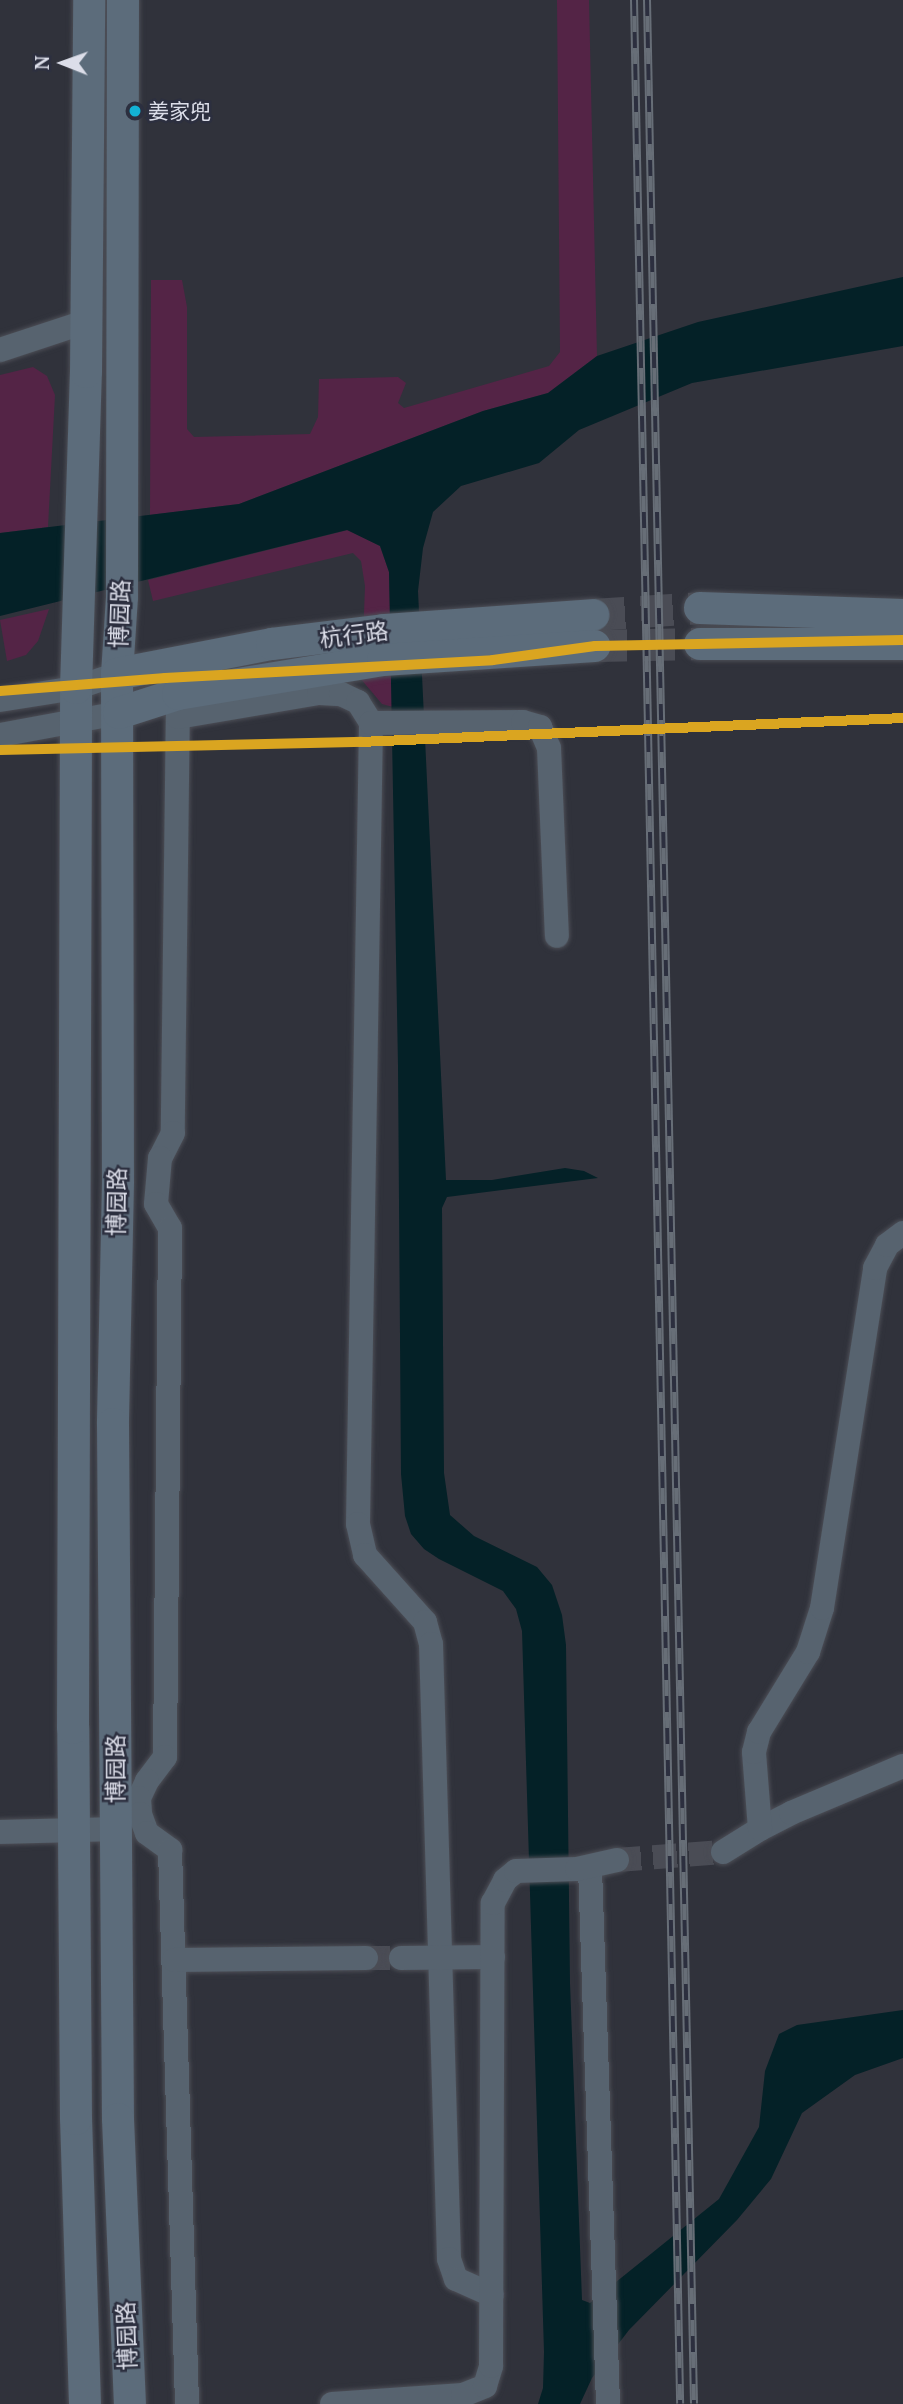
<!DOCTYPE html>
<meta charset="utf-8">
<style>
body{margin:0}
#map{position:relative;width:903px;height:2404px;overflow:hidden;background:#30323b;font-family:"PT Serif","Noto Sans SC",serif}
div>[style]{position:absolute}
.green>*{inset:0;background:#542446}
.water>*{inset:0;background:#042127}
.minor-tunnel>*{height:24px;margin-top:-12px;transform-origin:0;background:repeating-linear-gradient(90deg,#4a4c55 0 24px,transparent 0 36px)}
.major-tunnel>*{height:32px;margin-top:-16px;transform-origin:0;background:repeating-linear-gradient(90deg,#4a4c55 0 32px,transparent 0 48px)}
.roads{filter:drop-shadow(0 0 2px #4c4e56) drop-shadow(0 0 2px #4c4e56)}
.minor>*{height:24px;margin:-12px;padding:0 12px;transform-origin:12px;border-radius:12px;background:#57636f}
.major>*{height:32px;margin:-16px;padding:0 16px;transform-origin:16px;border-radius:16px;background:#5c6c7b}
.rail>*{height:8px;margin-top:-4px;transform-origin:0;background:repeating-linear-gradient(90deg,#2c2f3f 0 16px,#676e77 0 32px);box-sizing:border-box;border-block:2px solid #676e77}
.metro-1>*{height:10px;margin:-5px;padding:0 5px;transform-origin:5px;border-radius:5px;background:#daa520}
.dots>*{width:19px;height:19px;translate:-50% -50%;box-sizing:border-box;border:4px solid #2c2f3f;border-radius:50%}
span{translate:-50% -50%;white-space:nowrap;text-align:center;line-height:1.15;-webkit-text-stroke:5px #2c2f3f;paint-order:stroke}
.bus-label{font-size:21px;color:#dcdee9}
.left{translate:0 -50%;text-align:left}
.street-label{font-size:23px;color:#dcdee9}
.north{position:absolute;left:28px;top:28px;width:70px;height:70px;-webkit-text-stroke:5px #2c2f3f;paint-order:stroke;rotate:271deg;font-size:19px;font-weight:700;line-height:28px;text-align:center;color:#dcdee9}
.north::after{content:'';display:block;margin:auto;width:24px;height:32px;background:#dcdee9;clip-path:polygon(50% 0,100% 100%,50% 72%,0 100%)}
</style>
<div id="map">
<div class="green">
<div style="clip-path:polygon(557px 0,589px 0,597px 356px,548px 393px,483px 411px,239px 504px,150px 515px,151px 280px,182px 280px,187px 307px,187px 429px,194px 437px,310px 434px,318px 417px,319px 379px,398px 377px,406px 383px,398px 403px,404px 408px,549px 366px,560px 352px)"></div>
<div style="clip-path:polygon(33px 367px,47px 376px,55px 395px,48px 527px,0 533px,0 375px)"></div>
<div style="clip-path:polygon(348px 530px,380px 546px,389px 572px,393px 707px,382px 704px,355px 672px,363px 641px,365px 586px,361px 561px,353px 553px,153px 601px,148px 580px)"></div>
<div style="clip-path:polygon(49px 609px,38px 641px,26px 655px,7px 661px,0 620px)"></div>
</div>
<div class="water">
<div style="clip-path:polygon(903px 277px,903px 346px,692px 383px,579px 430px,539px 463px,461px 486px,433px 512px,423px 548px,418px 591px,446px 1180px,492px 1180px,565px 1168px,584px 1171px,598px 1178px,447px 1197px,442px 1208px,444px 1473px,450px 1515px,474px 1536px,537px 1567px,552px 1585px,562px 1615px,566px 1645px,570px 1983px,582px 2300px,590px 2303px,719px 2199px,759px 2127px,765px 2071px,779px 2034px,797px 2025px,903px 2010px,903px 2058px,855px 2075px,802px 2113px,771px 2179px,737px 2220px,629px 2330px,592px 2378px,580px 2404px,538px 2404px,543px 2388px,544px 2352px,522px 1631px,516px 1609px,503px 1591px,439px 1559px,424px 1549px,411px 1534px,405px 1516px,401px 1474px,398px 1066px,389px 572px,380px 546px,347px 530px,0 616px,0 533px,239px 504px,483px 411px,548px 393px,597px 356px,698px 322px)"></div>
</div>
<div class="minor-tunnel">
<div style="left:617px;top:1860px;width:106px;rotate:-4.3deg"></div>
<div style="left:366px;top:1958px;width:35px"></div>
</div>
<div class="major-tunnel">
<div style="left:593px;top:615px;width:107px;rotate:-3.7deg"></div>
<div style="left:595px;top:646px;width:105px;rotate:-1.1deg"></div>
</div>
<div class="roads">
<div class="minor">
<div style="left:0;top:350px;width:89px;rotate:-18.2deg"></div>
<div style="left:0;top:700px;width:77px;rotate:-9deg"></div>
<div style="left:76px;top:688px;width:43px;rotate:-18.9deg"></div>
<div style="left:178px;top:700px;width:433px;rotate:90.7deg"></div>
<div style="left:173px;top:1133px;width:28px;rotate:117deg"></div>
<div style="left:160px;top:1158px;width:46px;rotate:95deg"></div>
<div style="left:156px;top:1204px;width:28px;rotate:60deg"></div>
<div style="left:170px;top:1228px;width:529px;rotate:90.54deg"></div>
<div style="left:165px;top:1757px;width:30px;rotate:127deg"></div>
<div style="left:147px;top:1781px;width:19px;rotate:115deg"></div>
<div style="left:139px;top:1798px;width:16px;rotate:86deg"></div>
<div style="left:140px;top:1814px;width:20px;rotate:70deg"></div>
<div style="left:147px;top:1833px;width:29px;rotate:36deg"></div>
<div style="left:170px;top:1850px;width:554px;rotate:88.24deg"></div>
<div style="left:178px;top:717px;width:143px;rotate:-9.7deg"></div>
<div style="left:319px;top:693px;width:22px;rotate:3deg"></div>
<div style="left:341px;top:694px;width:19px;rotate:25deg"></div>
<div style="left:358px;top:702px;width:25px;rotate:58deg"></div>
<div style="left:371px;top:723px;width:801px;rotate:90.93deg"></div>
<div style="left:358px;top:1524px;width:32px;rotate:77deg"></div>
<div style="left:365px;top:1555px;width:90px;rotate:48.2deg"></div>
<div style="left:425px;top:1622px;width:23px;rotate:75deg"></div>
<div style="left:431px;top:1644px;width:615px;rotate:88.32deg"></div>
<div style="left:449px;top:2259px;width:21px;rotate:71deg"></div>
<div style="left:456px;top:2279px;width:39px;rotate:24deg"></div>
<div style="left:371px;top:723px;width:152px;rotate:-0.4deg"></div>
<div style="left:523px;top:722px;width:18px;rotate:16deg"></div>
<div style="left:540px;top:727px;width:23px;rotate:67deg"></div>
<div style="left:549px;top:748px;width:188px;rotate:87.6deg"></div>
<div style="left:0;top:735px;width:121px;rotate:-10.5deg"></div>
<div style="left:760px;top:1829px;width:35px;rotate:-27deg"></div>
<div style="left:791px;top:1813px;width:121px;rotate:-22.8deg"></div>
<div style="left:0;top:1832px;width:116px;rotate:-1.5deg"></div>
<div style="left:723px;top:1852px;width:44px;rotate:-31.9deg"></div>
<div style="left:760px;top:1829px;width:77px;rotate:-94.5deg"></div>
<div style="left:754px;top:1752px;width:21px;rotate:-76deg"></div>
<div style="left:759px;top:1732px;width:94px;rotate:-58.5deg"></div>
<div style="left:808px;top:1652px;width:46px;rotate:-72.3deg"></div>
<div style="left:822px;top:1608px;width:344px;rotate:-81.1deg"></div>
<div style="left:875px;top:1268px;width:26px;rotate:-62deg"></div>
<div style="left:887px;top:1245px;width:20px;rotate:-37deg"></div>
<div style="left:590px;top:1867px;width:537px;rotate:88.08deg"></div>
<div style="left:401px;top:1958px;width:92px;rotate:-0.6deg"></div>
<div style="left:174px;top:1960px;width:192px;rotate:-0.6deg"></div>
<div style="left:332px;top:2404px;width:131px;rotate:-3.9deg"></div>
<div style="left:463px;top:2395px;width:24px;rotate:-22deg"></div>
<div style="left:485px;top:2386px;width:21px;rotate:-73deg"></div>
<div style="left:491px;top:2366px;width:463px;rotate:-89.8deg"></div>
<div style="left:493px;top:1903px;width:26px;rotate:-62deg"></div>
<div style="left:505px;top:1880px;width:14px;rotate:-39deg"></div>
<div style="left:516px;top:1871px;width:61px;rotate:-1.9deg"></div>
<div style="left:577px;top:1869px;width:41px;rotate:-12.7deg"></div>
</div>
<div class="major">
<div style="left:123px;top:0;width:597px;rotate:90.1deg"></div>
<div style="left:122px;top:597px;width:77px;rotate:93.7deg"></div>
<div style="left:117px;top:674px;width:508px;rotate:89.89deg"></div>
<div style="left:118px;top:1182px;width:242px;rotate:91.2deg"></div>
<div style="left:113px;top:1424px;width:695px;rotate:89.59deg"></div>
<div style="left:118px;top:2119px;width:285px;rotate:87.6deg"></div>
<div style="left:700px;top:608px;width:203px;rotate:2deg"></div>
<div style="left:700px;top:644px;width:203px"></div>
<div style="left:117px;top:674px;width:158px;rotate:-11deg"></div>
<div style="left:272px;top:644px;width:113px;rotate:-7.1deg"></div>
<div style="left:384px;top:630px;width:210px;rotate:-4.1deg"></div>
<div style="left:119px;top:713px;width:62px;rotate:-17.9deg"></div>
<div style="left:178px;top:694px;width:208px;rotate:-9.4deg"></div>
<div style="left:383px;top:660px;width:212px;rotate:-3.8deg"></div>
<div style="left:85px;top:2404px;width:285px;rotate:-91.8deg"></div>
<div style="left:76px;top:2119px;width:391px;rotate:-90.4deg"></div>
<div style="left:73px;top:1728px;width:1040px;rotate:-89.83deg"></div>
<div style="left:76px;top:688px;width:316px;rotate:-88.2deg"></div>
<div style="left:86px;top:372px;width:372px;rotate:-89.5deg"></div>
</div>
</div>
<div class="rail">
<div style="left:634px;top:0;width:2404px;rotate:88.9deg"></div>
<div style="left:647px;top:0;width:2404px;rotate:88.88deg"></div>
</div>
<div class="metro-1">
<div style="left:0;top:691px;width:166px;rotate:-4.5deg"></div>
<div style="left:165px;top:678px;width:328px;rotate:-3.1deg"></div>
<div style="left:493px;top:660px;width:103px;rotate:-7.8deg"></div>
<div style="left:595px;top:646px;width:308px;rotate:-1.1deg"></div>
<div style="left:0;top:750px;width:360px;rotate:-1.3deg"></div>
<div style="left:360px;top:742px;width:544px;rotate:-2.53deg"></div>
</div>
<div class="dots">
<div style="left:135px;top:111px;background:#13b2d5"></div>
</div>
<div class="bus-label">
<span class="left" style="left:148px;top:111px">姜家兜</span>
</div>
<div class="street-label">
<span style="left:120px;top:614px;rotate:-88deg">博园路</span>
<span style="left:354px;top:635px;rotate:-7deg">杭行路</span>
<span style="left:117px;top:1202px;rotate:-89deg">博园路</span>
<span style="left:116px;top:1769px;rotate:-90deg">博园路</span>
<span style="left:127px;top:2336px;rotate:-92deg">博园路</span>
</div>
<div class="north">N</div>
</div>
